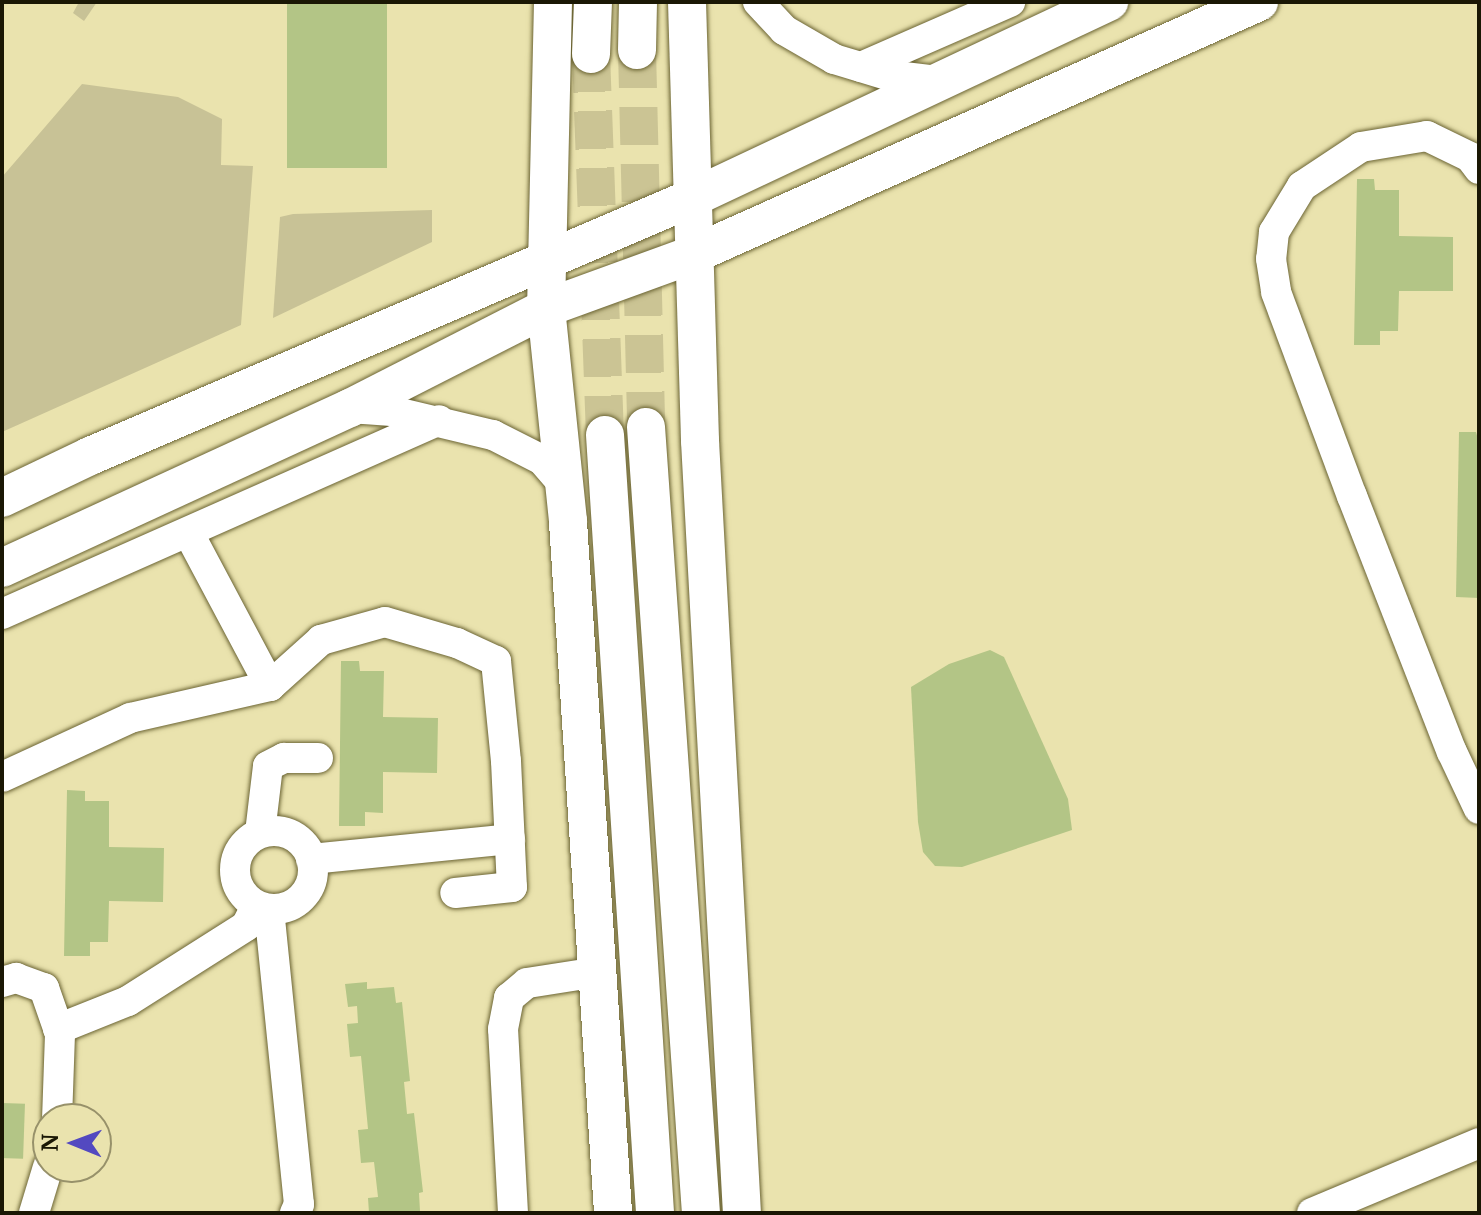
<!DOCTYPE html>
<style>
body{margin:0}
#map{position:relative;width:1481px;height:1215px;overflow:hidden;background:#eae3ae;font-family:Merriweather,serif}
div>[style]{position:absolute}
.green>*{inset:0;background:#c8c296}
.building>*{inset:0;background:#b3c586;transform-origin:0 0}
.major-tunnel>*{height:38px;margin-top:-19px;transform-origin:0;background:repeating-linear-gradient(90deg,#cbc494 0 38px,transparent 0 57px)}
.roads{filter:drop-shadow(0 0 2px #6b6433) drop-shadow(0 0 2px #6b6433)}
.minor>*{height:30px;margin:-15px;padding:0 15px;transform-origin:15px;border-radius:15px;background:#fff}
.minor>.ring{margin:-15px;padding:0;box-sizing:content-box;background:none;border:30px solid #fff;border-radius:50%}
.major>*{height:38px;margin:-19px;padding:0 19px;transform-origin:19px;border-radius:19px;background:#fff}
span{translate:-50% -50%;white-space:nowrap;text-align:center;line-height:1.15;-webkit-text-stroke:6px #eae3ae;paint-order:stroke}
.frame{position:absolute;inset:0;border:4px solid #1a1704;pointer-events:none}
.north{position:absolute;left:32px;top:1103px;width:80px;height:80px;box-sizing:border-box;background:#eae3ae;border:2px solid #97916a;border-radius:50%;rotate:271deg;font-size:22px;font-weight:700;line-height:32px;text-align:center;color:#1a1704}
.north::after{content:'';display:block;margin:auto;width:28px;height:36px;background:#5349c0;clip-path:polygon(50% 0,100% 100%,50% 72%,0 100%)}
</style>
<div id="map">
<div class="green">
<div style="clip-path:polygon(79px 2px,97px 2px,84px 21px,73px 13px)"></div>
<div style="clip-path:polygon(82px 84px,178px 97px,222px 119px,221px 165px,253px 166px,241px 325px,2px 432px,2px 177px)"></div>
<div style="clip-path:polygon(432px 210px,432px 242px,273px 318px,280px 217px,293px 214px)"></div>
</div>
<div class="building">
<div style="left:287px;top:2px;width:100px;height:166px"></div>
<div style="clip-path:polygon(1357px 179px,1374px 179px,1375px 190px,1399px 190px,1399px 236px,1453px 237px,1453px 291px,1399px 291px,1398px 331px,1380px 331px,1380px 345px,1354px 345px)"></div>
<div style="clip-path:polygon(1459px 432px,1476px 432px,1479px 443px,1479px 598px,1456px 597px)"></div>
<div style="clip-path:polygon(990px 650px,1004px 657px,1068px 799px,1072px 830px,962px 867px,935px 866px,923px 852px,918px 822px,911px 687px,949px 664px)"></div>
<div style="clip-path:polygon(341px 661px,359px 661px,360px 671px,384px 671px,383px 717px,438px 718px,437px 773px,383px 772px,383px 813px,365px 812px,365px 826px,339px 826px)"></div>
<div style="clip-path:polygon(67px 790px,85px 791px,85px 801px,109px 801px,109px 847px,164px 848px,163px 902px,109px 901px,108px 942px,90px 942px,90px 956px,64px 956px)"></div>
<div style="clip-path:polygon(367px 982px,367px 989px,394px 987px,396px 1003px,402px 1002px,410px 1081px,404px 1082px,407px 1114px,414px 1113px,423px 1192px,419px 1193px,420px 1211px,369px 1213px,368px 1198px,378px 1197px,374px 1162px,361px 1163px,358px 1130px,368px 1129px,361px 1056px,350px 1057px,347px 1024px,358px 1023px,357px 1006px,348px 1007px,345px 984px)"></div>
<div style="left:2px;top:1103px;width:23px;height:55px;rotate:2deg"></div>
</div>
<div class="major-tunnel">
<div style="left:637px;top:50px;width:377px;rotate:88.6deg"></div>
<div style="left:591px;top:54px;width:381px;rotate:87.9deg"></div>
</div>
<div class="roads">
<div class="minor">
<div style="left:758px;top:2px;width:38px;rotate:47deg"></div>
<div style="left:784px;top:30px;width:58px;rotate:30.1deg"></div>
<div style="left:834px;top:59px;width:55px;rotate:16.8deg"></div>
<div style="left:887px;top:75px;width:51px;rotate:6.7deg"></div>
<div style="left:861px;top:67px;width:163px;rotate:-23.6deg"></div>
<div style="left:1479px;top:169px;width:15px;rotate:-127deg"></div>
<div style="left:1470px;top:157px;width:48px;rotate:-154deg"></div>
<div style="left:1427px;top:136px;width:67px;rotate:170.5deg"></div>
<div style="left:1361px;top:147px;width:71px;rotate:146.5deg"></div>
<div style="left:1302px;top:186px;width:54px;rotate:121.3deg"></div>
<div style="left:1274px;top:232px;width:27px;rotate:96deg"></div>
<div style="left:1271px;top:259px;width:33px;rotate:81deg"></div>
<div style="left:1276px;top:292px;width:218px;rotate:69.6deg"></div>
<div style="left:1352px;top:496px;width:275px;rotate:68.7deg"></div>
<div style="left:1452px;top:752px;width:63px;rotate:64.7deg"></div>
<div style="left:350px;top:408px;width:42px;rotate:4.1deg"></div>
<div style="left:392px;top:411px;width:104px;rotate:13.4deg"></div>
<div style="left:493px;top:435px;width:55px;rotate:27deg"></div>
<div style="left:542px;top:460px;width:29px;rotate:49deg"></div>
<div style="left:561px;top:482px;width:12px;rotate:81deg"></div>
<div style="left:2px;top:614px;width:478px;rotate:-23.9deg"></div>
<div style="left:270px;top:686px;width:69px;rotate:-42deg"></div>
<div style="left:321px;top:640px;width:66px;rotate:-15.7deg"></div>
<div style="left:385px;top:622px;width:75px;rotate:16.3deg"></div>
<div style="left:457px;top:643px;width:43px;rotate:24.8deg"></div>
<div style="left:496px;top:661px;width:100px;rotate:84.3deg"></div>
<div style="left:506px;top:761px;width:126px;rotate:87.3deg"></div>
<div style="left:512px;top:887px;width:57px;rotate:174deg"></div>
<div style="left:2px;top:777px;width:141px;rotate:-24.7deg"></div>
<div style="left:130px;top:718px;width:144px;rotate:-12.9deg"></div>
<div style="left:270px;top:686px;width:174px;rotate:-118deg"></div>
<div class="ring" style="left:235px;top:831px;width:48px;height:48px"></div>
<div style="left:260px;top:833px;width:67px;rotate:-83.2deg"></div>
<div style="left:268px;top:766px;width:18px;rotate:-27deg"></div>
<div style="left:284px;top:758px;width:34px"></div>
<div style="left:311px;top:859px;width:200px;rotate:-5.7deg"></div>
<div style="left:269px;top:909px;width:297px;rotate:84.2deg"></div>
<div style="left:299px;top:1204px;width:10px;rotate:114deg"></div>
<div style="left:2px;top:982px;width:15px;rotate:-16deg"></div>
<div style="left:16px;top:978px;width:30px;rotate:20deg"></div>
<div style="left:44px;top:988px;width:49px;rotate:70.8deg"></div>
<div style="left:60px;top:1034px;width:85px;rotate:92deg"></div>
<div style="left:58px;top:1029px;width:75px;rotate:-21.8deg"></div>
<div style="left:128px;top:1001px;width:140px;rotate:-32.4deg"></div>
<div style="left:246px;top:926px;width:22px;rotate:-63deg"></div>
<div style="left:34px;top:1213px;width:48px;rotate:-73.1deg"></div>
<div style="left:513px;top:1213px;width:184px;rotate:-93.1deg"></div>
<div style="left:503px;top:1029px;width:32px;rotate:-79deg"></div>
<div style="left:509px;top:998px;width:23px;rotate:-40deg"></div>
<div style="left:527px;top:983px;width:71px;rotate:-8.9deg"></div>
<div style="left:1312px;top:1213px;width:181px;rotate:-22.7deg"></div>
</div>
<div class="major">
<div style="left:553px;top:2px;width:306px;rotate:91.3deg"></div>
<div style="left:546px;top:308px;width:215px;rotate:84.1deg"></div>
<div style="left:568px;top:522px;width:692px;rotate:86.27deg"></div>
<div style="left:687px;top:2px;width:439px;rotate:88.3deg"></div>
<div style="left:700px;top:441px;width:773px;rotate:86.89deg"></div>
<div style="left:637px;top:50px;width:48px;rotate:-88.8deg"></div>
<div style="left:591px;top:54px;width:52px;rotate:-87.8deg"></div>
<div style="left:646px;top:427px;width:788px;rotate:86deg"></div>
<div style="left:605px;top:435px;width:780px;rotate:86.32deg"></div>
<div style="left:2px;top:498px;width:98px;rotate:-25.5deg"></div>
<div style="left:90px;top:456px;width:657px;rotate:-23.21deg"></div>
<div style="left:694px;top:197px;width:459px;rotate:-25.2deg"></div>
<div style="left:2px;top:568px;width:383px;rotate:-24.7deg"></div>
<div style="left:350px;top:408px;width:220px;rotate:-27deg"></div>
<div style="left:546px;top:308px;width:155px;rotate:-20deg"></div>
<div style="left:692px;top:255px;width:621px;rotate:-24.05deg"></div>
</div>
</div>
<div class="frame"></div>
<div class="north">N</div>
</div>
